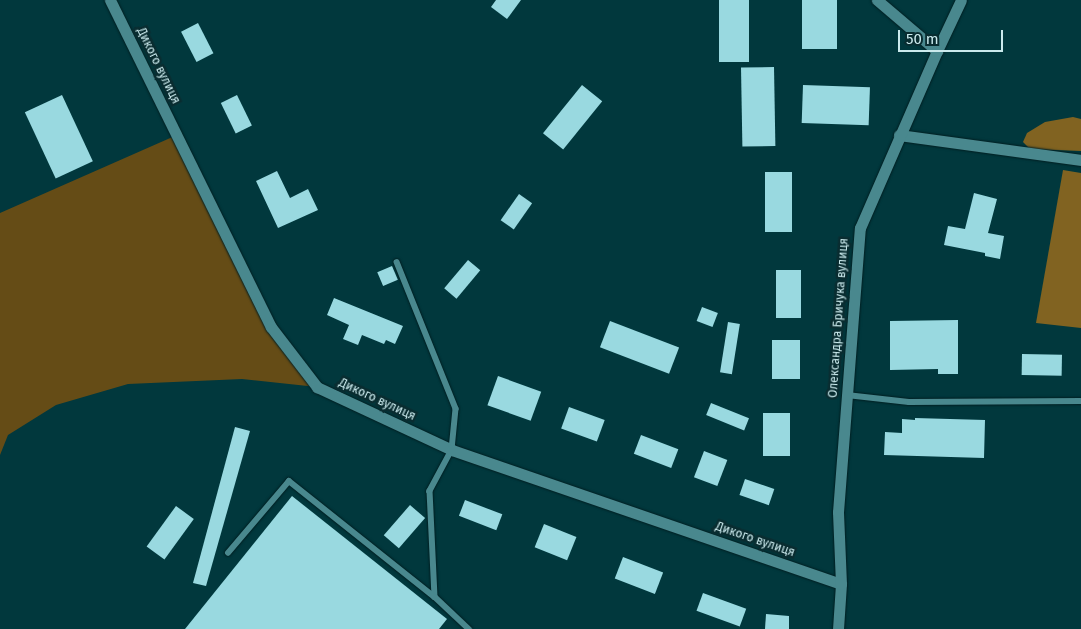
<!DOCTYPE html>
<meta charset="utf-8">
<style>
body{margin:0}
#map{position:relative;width:1081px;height:629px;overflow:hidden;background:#01383d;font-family:"Fira Sans",sans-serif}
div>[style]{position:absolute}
.green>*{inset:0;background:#654c16}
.forest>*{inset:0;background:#816321}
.building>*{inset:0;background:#99d9e0;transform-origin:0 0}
.roads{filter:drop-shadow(0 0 1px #001e21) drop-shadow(0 0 1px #001e21)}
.service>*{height:5.5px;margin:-2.75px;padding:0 2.75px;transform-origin:2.75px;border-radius:2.75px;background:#49888e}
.minor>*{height:11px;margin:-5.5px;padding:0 5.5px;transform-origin:5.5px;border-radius:5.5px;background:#49888e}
span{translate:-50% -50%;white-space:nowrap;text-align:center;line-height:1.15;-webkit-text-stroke:5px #092c30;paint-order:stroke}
.street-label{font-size:12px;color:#cbeaed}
.scale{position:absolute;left:898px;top:30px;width:105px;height:22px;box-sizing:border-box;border:2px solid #cbeaed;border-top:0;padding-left:6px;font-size:15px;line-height:18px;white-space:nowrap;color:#cbeaed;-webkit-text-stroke:4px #092c30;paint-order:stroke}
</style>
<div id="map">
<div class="green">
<div style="clip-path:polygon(177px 135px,271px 327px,317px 387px,242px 379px,128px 384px,56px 405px,8px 435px,0 455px,0 213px)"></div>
</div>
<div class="forest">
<div style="clip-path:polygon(1073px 117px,1081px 119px,1081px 151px,1030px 149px,1023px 142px,1027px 133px,1045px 122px)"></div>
<div style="clip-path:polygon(1063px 170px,1081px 173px,1081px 328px,1036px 323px)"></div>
</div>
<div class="building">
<div style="clip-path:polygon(496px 0,521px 0,507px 19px,491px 7px)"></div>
<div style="left:719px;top:0;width:30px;height:62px"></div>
<div style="left:802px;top:0;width:35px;height:49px"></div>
<div style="left:198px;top:23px;width:34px;height:19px;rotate:63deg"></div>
<div style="left:774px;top:67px;width:79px;height:33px;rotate:89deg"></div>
<div style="left:582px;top:85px;width:26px;height:62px;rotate:39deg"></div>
<div style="left:803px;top:85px;width:67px;height:38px;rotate:2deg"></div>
<div style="left:62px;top:95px;width:73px;height:41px;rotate:65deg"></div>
<div style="left:237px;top:95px;width:34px;height:18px;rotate:64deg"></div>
<div style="clip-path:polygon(277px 171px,290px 198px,308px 189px,318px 210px,278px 228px,256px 181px)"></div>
<div style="left:765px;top:172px;width:27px;height:60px"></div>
<div style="clip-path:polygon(974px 193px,997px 199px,988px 233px,1004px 236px,1000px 259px,985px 256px,985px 253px,944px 245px,948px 226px,965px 229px)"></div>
<div style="left:519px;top:194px;width:16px;height:32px;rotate:35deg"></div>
<div style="left:468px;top:260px;width:16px;height:37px;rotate:40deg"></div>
<div style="left:392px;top:266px;width:15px;height:16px;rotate:67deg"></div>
<div style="left:776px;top:270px;width:25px;height:48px"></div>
<div style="clip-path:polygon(334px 298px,403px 326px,395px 344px,386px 340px,384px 344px,362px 335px,358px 345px,343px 339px,349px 325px,327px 315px)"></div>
<div style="left:702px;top:307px;width:17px;height:15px;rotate:21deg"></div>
<div style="clip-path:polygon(958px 320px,958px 374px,938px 374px,938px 369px,890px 370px,890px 321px)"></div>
<div style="left:610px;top:321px;width:74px;height:28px;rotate:21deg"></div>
<div style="left:728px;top:322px;width:12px;height:51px;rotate:9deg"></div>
<div style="left:772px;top:340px;width:28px;height:39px"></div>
<div style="left:1022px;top:354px;width:40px;height:21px;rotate:1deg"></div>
<div style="left:498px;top:376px;width:46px;height:31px;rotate:20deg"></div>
<div style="left:711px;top:403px;width:41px;height:13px;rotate:22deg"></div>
<div style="left:569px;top:407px;width:38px;height:23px;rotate:20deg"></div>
<div style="left:763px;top:413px;width:27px;height:43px"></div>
<div style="clip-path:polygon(915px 418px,985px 420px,984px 458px,884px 455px,885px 432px,902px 433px,902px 419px,915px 420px)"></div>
<div style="clip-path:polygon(235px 427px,250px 431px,206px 586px,193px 583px)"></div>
<div style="left:641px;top:435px;width:40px;height:20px;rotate:21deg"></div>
<div style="left:704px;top:451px;width:25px;height:28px;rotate:21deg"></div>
<div style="left:745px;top:479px;width:31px;height:17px;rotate:19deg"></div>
<div style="clip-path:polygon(292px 496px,447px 619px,439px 629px,185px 629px)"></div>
<div style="left:465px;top:500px;width:40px;height:17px;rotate:21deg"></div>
<div style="left:410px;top:505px;width:20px;height:40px;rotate:41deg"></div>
<div style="left:176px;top:506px;width:22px;height:50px;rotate:36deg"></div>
<div style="left:544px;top:524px;width:35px;height:25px;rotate:22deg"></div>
<div style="left:623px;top:557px;width:43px;height:23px;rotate:21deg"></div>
<div style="left:703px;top:593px;width:46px;height:19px;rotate:20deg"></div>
<div style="clip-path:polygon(766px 614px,789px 616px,789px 629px,765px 629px)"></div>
</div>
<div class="roads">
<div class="service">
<div style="left:397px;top:262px;width:158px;rotate:68.1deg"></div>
<div style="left:456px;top:409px;width:41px;rotate:95.6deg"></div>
<div style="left:452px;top:450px;width:47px;rotate:118.2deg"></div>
<div style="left:430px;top:491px;width:106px;rotate:87.3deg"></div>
<div style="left:847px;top:395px;width:62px;rotate:6.4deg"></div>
<div style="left:909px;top:402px;width:172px;rotate:-0.3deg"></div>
<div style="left:228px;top:553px;width:94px;rotate:-49.7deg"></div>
<div style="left:289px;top:481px;width:186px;rotate:38.5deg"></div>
<div style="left:435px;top:597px;width:47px;rotate:43.3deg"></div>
</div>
<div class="minor">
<div style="left:110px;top:0;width:364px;rotate:63.8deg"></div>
<div style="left:271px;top:327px;width:76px;rotate:52.5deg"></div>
<div style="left:317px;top:387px;width:149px;rotate:25deg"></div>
<div style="left:452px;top:450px;width:411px;rotate:19deg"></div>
<div style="left:877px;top:0;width:79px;rotate:40.4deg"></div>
<div style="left:899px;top:135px;width:184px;rotate:7.8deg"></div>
<div style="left:838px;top:629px;width:45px;rotate:-86.2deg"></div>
<div style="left:841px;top:584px;width:72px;rotate:-92.4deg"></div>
<div style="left:838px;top:512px;width:285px;rotate:-85.6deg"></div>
<div style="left:860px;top:228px;width:193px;rotate:-66.5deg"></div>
<div style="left:937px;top:51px;width:56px;rotate:-64.8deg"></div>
</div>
</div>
<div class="street-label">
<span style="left:158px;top:66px;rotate:64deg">Дикого вулиця</span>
<span style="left:839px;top:318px;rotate:-86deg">Олександра Бричука вулиця</span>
<span style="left:377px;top:400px;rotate:25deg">Дикого вулиця</span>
<span style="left:755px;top:540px;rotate:19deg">Дикого вулиця</span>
</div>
<div class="scale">50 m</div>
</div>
